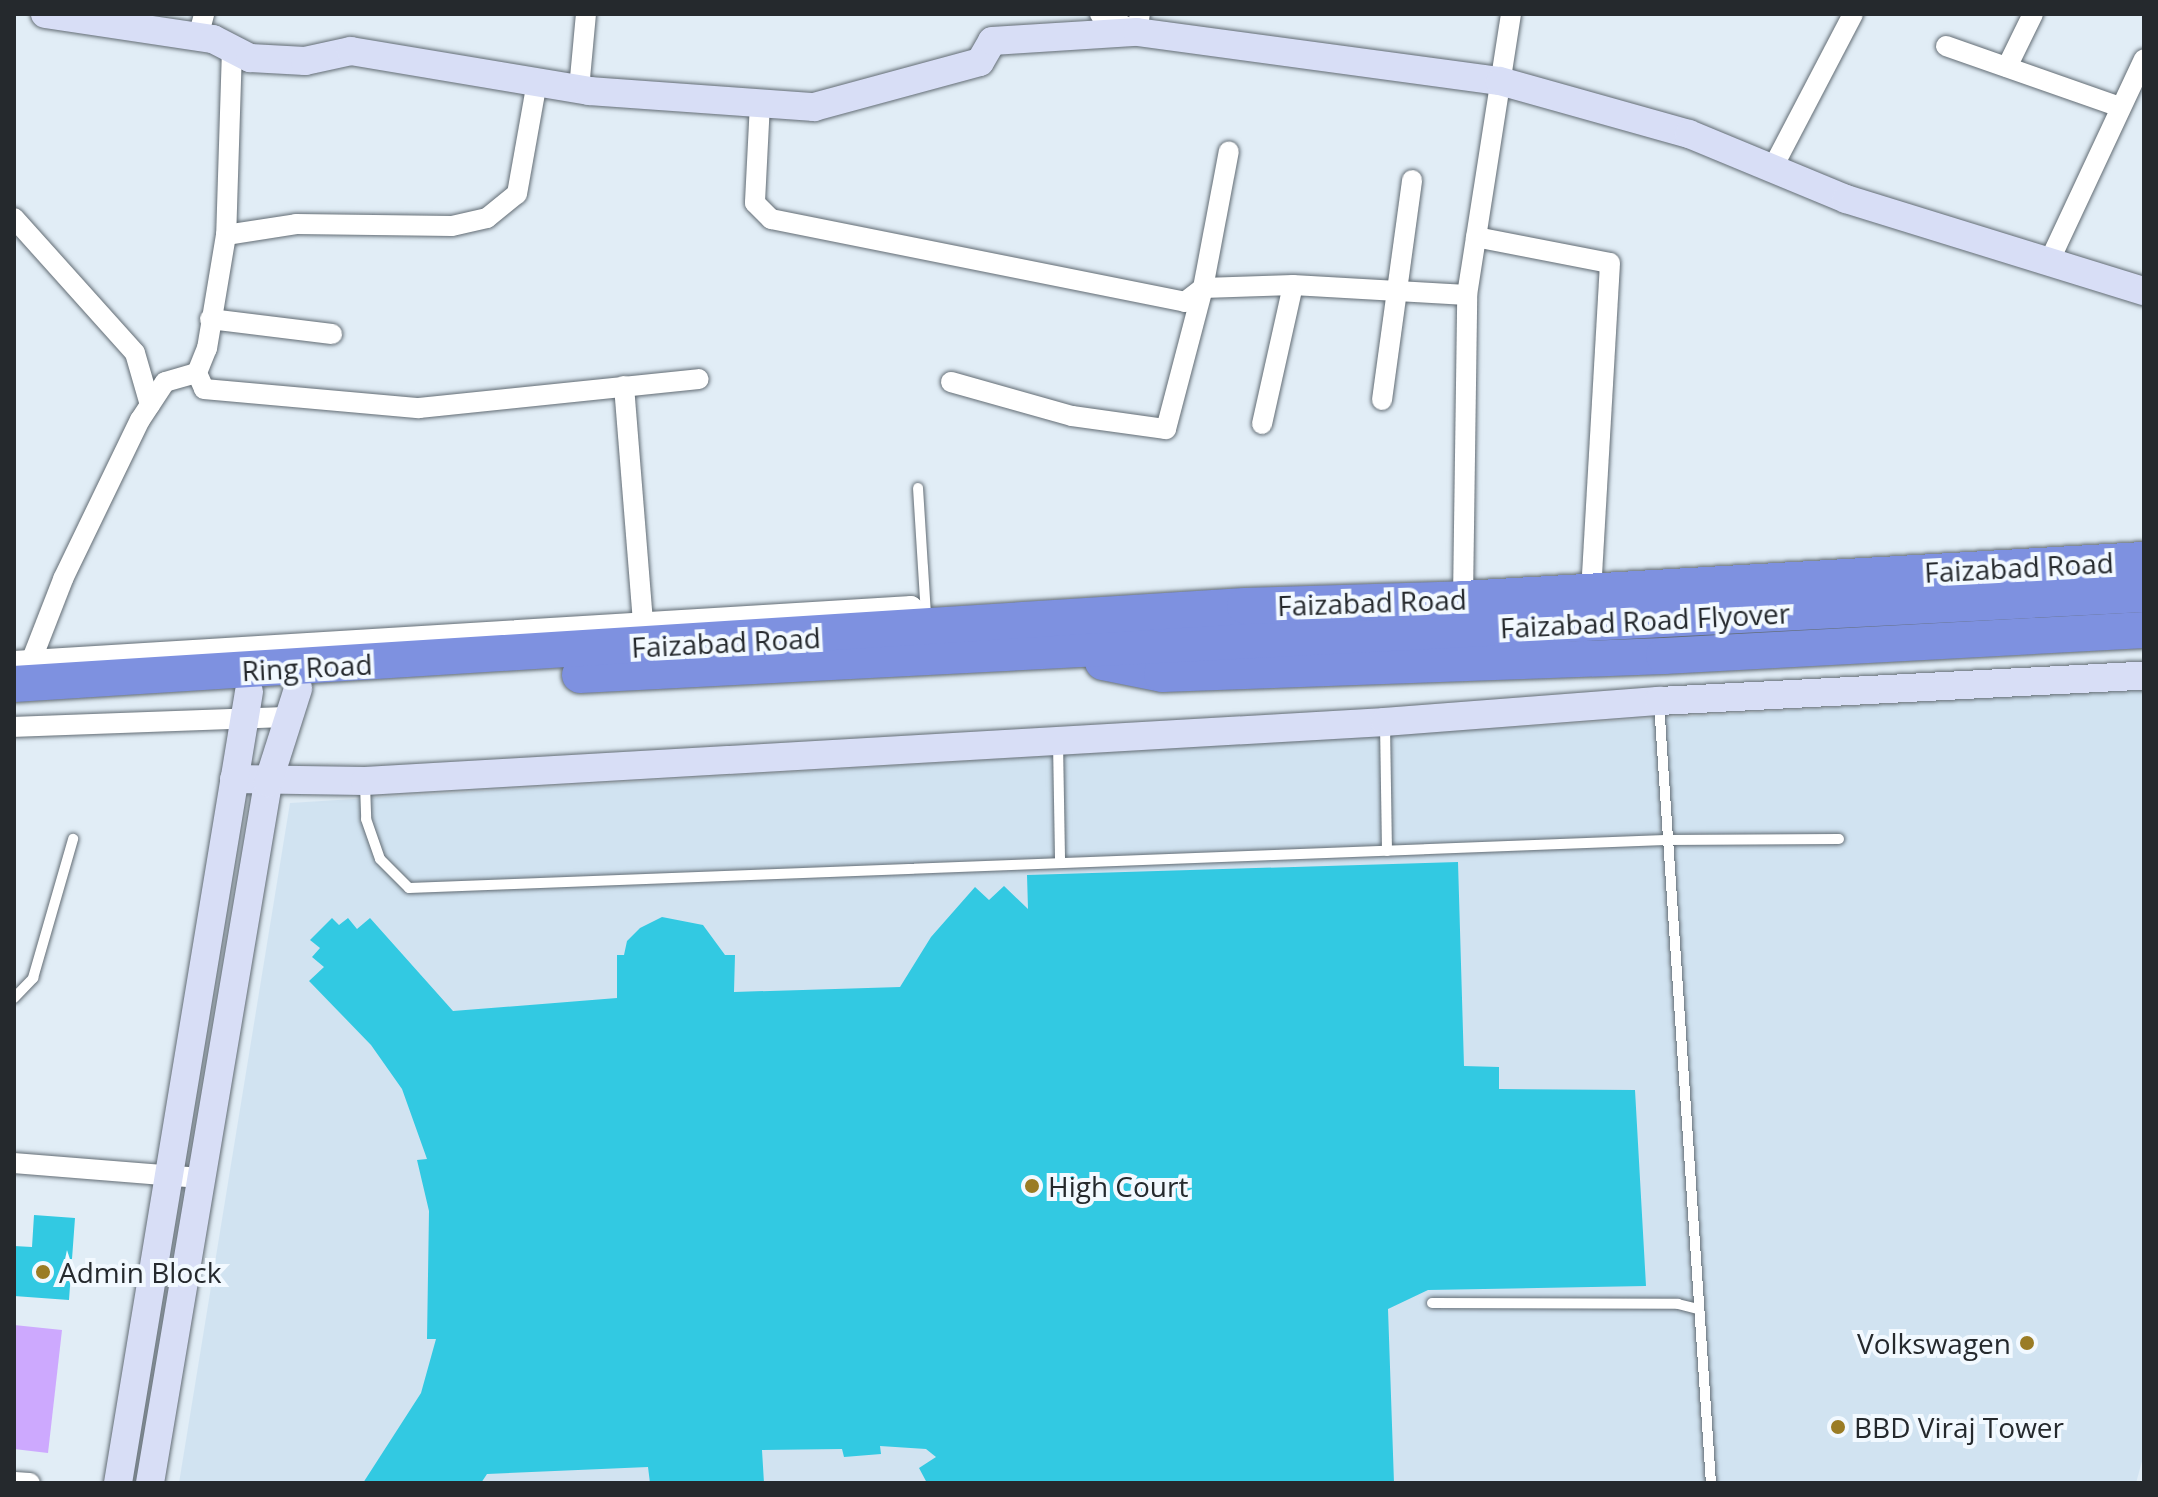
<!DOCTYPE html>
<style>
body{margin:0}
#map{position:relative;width:2158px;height:1497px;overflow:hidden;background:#e1edf6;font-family:"Open Sans",sans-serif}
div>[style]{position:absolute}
.built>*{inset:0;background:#d1e3f1}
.green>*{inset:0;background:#cda9fe}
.building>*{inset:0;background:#32c9e2}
.roads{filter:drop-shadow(0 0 2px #626c74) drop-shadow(0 0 2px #626c74)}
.lane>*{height:10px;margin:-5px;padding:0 5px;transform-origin:5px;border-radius:5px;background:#fff}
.street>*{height:20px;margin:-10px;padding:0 10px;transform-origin:10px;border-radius:10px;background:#fff}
.secondary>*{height:28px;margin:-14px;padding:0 14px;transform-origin:14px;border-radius:14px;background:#d8def6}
.highway>*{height:36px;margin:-18px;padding:0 18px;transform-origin:18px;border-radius:18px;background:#7e91e0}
.dots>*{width:22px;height:22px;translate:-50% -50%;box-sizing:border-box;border:4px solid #f2f9ff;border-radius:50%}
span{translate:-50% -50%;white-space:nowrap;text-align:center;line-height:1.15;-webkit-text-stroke:8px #f2f9ff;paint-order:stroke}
.street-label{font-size:28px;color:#25292d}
.poi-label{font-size:28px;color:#25292d}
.left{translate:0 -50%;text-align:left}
.right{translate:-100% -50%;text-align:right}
.frame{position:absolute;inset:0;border:16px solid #25292d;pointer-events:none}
</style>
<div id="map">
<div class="built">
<div style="clip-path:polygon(2144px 688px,2144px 1454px,2136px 1483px,179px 1483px,290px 803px)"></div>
</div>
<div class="green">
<div style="clip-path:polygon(14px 1325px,62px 1330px,48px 1453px,14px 1449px)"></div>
</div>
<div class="building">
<div style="clip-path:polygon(1458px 862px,1464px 1066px,1499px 1067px,1499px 1089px,1635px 1090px,1646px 1286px,1428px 1290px,1388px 1309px,1394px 1483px,927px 1483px,919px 1468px,936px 1457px,926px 1449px,880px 1446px,881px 1454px,844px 1457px,842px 1449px,762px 1450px,764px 1483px,650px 1483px,648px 1467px,487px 1474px,481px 1483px,363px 1483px,421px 1393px,436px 1339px,427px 1339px,429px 1211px,417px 1160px,427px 1159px,402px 1089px,371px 1045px,309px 981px,324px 967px,312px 957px,320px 948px,310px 940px,332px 918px,339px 925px,348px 918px,357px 929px,370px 918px,453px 1011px,617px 998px,617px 955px,624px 955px,627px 941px,640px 928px,662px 917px,703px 925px,725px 955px,735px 955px,734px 992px,900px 987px,931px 937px,975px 887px,989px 900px,1004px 886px,1028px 909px,1027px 875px)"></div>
<div style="clip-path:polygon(34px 1215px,75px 1218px,69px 1300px,14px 1296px,14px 1246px,32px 1247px)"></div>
</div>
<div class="roads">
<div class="lane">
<div style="left:918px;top:488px;width:126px;rotate:86.4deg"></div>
<div style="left:1659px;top:703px;width:782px;rotate:86.19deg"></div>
<div style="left:1385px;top:724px;width:127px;rotate:89.1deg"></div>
<div style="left:1058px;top:743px;width:120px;rotate:89deg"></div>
<div style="left:365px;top:784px;width:35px;rotate:88deg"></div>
<div style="left:366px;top:819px;width:42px;rotate:70.7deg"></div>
<div style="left:380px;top:859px;width:41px;rotate:45deg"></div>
<div style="left:409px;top:888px;width:1257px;rotate:-2.19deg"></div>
<div style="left:1665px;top:840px;width:174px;rotate:-0.3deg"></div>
<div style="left:14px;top:998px;width:28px;rotate:-46deg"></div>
<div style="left:33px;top:978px;width:145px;rotate:-73.9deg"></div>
<div style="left:1432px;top:1303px;width:246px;rotate:0.2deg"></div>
<div style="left:1678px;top:1304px;width:21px;rotate:14deg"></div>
</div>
<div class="street">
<div style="left:1100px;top:14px;width:41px;rotate:25.9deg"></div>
<div style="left:1137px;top:32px;width:18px;rotate:-81deg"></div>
<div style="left:198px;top:37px;width:24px;rotate:-75deg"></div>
<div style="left:1946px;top:46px;width:184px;rotate:19.3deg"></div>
<div style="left:232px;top:49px;width:186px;rotate:91.8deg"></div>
<div style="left:226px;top:235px;width:115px;rotate:99.5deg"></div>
<div style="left:207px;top:348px;width:27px;rotate:112deg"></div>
<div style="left:197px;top:373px;width:17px;rotate:66deg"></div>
<div style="left:204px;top:389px;width:216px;rotate:5.1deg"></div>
<div style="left:419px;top:408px;width:281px;rotate:-5.9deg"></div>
<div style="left:2007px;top:67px;width:59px;rotate:-63.9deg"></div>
<div style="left:579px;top:89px;width:75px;rotate:-84.7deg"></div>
<div style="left:760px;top:103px;width:100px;rotate:92.9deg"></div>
<div style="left:755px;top:203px;width:23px;rotate:45deg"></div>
<div style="left:771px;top:219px;width:422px;rotate:11.3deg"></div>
<div style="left:1185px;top:302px;width:23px;rotate:-38deg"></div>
<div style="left:1203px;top:288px;width:139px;rotate:-79.3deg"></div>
<div style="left:1772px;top:169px;width:175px;rotate:-62.4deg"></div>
<div style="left:14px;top:218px;width:181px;rotate:48.1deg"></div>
<div style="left:135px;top:353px;width:54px;rotate:73.9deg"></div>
<div style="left:226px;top:235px;width:71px;rotate:-8.9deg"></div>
<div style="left:296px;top:224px;width:156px;rotate:0.7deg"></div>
<div style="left:452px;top:226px;width:36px;rotate:-13deg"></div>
<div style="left:487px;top:218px;width:38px;rotate:-39deg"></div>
<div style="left:517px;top:194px;width:114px;rotate:-79.9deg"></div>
<div style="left:1476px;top:237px;width:136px;rotate:11deg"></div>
<div style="left:1610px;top:263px;width:330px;rotate:93.3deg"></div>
<div style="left:2048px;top:264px;width:226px;rotate:-64.9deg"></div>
<div style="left:210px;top:319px;width:123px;rotate:7deg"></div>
<div style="left:951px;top:382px;width:126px;rotate:15.7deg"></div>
<div style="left:1072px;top:416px;width:95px;rotate:7.9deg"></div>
<div style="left:1166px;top:429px;width:146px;rotate:-75.3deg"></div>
<div style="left:1203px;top:288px;width:90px;rotate:-1.9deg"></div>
<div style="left:1293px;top:285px;width:174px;rotate:3.3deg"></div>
<div style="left:624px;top:386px;width:248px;rotate:85.4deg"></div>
<div style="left:1382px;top:400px;width:222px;rotate:-82.2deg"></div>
<div style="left:1262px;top:424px;width:142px;rotate:-77.4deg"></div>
<div style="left:1463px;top:599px;width:304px;rotate:-89.2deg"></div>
<div style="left:1467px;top:295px;width:284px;rotate:-81.1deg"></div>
<div style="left:14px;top:661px;width:899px;rotate:-3.51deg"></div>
<div style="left:911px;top:606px;width:30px;rotate:37deg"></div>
<div style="left:28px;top:669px;width:97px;rotate:-68.7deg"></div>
<div style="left:63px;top:579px;width:177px;rotate:-64.2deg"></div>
<div style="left:140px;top:420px;width:45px;rotate:-56.7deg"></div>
<div style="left:165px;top:382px;width:33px;rotate:-16deg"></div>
<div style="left:14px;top:727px;width:275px;rotate:-2.1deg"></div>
<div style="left:14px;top:1163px;width:189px;rotate:4.6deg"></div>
<div style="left:14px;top:1482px;width:16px;rotate:4deg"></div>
</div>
<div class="secondary">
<div style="left:45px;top:14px;width:170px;rotate:8.5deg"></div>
<div style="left:213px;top:39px;width:42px;rotate:27.2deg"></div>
<div style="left:250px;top:58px;width:55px;rotate:3.1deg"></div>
<div style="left:305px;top:61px;width:47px;rotate:-12.3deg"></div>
<div style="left:351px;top:51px;width:241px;rotate:9.5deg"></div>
<div style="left:589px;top:91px;width:226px;rotate:4.1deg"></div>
<div style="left:814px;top:107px;width:172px;rotate:-15.2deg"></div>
<div style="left:980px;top:62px;width:24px;rotate:-60deg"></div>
<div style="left:992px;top:41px;width:145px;rotate:-3.6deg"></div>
<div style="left:1137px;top:32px;width:366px;rotate:7.7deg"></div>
<div style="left:1500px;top:81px;width:196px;rotate:15.7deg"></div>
<div style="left:1689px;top:134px;width:170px;rotate:22.5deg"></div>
<div style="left:1846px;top:199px;width:312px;rotate:17.2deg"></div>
<div style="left:234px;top:779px;width:131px;rotate:0.9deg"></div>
<div style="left:365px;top:781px;width:1022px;rotate:-3.31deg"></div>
<div style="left:1385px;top:722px;width:275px;rotate:-4.4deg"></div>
<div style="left:1659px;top:701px;width:486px;rotate:-3deg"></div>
<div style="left:118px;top:1483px;width:802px;rotate:-80.6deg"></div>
<div style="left:150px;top:1483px;width:710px;rotate:-80.43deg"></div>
<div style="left:268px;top:783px;width:99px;rotate:-72.3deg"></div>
</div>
<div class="highway">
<div style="left:1103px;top:662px;width:60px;rotate:11.5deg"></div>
<div style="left:1162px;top:674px;width:502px;rotate:-2.05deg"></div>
<div style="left:1664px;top:656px;width:481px;rotate:-3.1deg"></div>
<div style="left:580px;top:675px;width:1566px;rotate:-2.96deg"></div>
<div style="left:14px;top:684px;width:1233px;rotate:-3.63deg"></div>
<div style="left:1245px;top:606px;width:218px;rotate:-1.8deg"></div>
<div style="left:1463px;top:599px;width:682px;rotate:-3.28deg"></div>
</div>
</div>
<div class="dots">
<div style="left:1032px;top:1186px;background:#9a7c25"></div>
<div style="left:43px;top:1272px;background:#9a7c25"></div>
<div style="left:2027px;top:1343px;background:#9a7c25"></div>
<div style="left:1838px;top:1427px;background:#9a7c25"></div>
</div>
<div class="street-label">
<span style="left:2019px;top:567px;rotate:-3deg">Faizabad Road</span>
<span style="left:1372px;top:602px;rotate:-2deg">Faizabad Road</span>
<span style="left:1645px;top:620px;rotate:-3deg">Faizabad Road Flyover</span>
<span style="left:726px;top:642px;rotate:-3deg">Faizabad Road</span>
<span style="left:307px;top:667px;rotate:-3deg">Ring Road</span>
</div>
<div class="poi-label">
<span class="left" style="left:1048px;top:1186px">High Court</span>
<span class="left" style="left:59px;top:1272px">Admin Block</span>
<span class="right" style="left:2011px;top:1343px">Volkswagen</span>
<span class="left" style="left:1854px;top:1427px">BBD Viraj Tower</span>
</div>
<div class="frame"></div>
</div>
